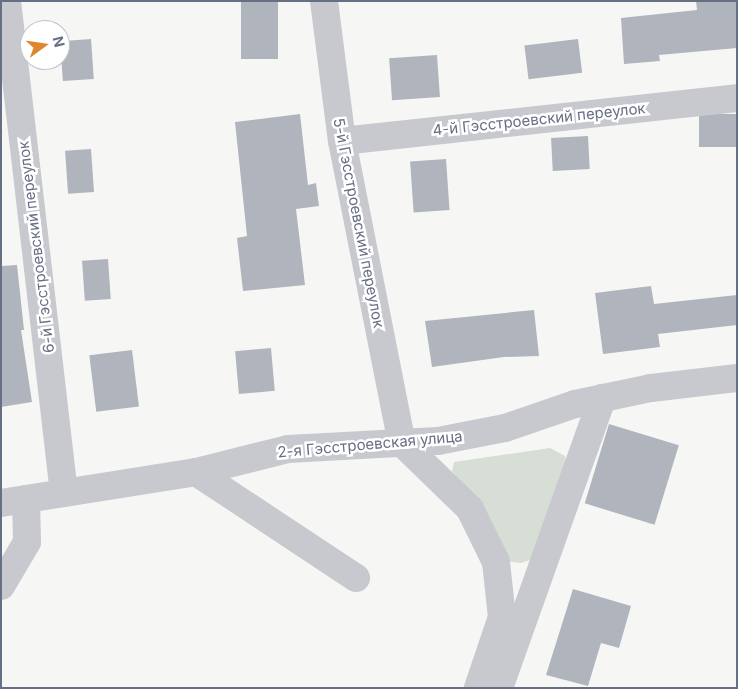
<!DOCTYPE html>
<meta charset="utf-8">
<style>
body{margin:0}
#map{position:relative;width:738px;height:689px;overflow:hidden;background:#f6f7f4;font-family:Inter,sans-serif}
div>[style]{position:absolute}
.green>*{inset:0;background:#d6ded5}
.building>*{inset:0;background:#b0b4bd;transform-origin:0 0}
.minor>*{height:28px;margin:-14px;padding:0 14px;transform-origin:14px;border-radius:14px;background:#c8c9ce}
span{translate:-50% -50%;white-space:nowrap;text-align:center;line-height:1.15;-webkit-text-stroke:5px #fff;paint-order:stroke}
.street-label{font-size:15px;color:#676f85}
.frame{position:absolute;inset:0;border:2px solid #676f85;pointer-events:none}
.north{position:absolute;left:20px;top:20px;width:50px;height:50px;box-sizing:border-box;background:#fff;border:1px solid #c2c5ce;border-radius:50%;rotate:76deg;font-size:14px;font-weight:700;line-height:20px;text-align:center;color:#676f85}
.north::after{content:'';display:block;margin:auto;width:18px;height:22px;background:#e0862c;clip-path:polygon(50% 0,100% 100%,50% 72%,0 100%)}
</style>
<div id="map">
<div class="green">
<div style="clip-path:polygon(550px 448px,565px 456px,567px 467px,536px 558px,521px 563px,504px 561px,488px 516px,452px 471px,454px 462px)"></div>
</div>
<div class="building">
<div style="left:241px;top:1px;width:37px;height:58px"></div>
<div style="clip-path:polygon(696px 1px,737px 1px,737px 48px,659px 55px,660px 61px,624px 64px,621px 18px,697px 10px)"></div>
<div style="left:91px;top:39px;width:40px;height:31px;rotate:86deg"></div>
<div style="left:578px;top:39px;width:34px;height:54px;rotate:83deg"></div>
<div style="left:437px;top:55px;width:42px;height:48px;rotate:86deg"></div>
<div style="clip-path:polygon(300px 114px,308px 185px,316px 183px,319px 206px,296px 209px,305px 285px,243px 291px,237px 238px,247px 236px,235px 122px)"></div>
<div style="left:737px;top:114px;width:33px;height:38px;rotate:90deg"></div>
<div style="left:588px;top:136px;width:33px;height:37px;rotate:87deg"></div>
<div style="left:91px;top:149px;width:43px;height:26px;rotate:86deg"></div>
<div style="left:446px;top:159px;width:51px;height:36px;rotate:86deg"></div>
<div style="left:108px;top:259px;width:40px;height:26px;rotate:86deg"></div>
<div style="clip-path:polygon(17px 265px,24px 330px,21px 330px,32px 402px,1px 407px,1px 266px)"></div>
<div style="clip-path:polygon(651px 286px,654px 304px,737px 295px,737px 325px,658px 334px,660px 347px,603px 354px,595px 293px)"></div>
<div style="clip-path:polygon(534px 310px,539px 356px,504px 357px,432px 367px,425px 321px)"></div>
<div style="left:271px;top:348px;width:43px;height:36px;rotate:85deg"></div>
<div style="left:132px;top:350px;width:57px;height:43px;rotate:83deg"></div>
<div style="left:609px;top:424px;width:73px;height:83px;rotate:17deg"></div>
<div style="clip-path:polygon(573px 589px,631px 606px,619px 648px,601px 643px,588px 686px,546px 675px)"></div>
</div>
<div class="minor">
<div style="left:7px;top:1px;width:495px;rotate:83.4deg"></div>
<div style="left:324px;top:1px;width:141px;rotate:82.7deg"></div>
<div style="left:342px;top:141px;width:308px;rotate:78.8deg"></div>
<div style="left:402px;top:443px;width:95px;rotate:44.1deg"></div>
<div style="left:470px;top:509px;width:59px;rotate:63.9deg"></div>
<div style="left:496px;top:562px;width:55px;rotate:83.8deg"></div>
<div style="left:502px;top:617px;width:75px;rotate:108.7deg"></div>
<div style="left:342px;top:141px;width:397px;rotate:-6.2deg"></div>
<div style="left:196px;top:472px;width:192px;rotate:33.5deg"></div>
<div style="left:1px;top:503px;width:197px;rotate:-9deg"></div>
<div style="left:196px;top:472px;width:95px;rotate:-14deg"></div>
<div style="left:288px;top:449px;width:150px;rotate:-3.1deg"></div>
<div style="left:438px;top:441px;width:68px;rotate:-11deg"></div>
<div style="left:505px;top:428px;width:74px;rotate:-18.9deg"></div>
<div style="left:575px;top:404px;width:78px;rotate:-11.9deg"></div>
<div style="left:651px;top:388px;width:87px;rotate:-6.6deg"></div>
<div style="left:1px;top:586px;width:51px;rotate:-59.4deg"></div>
<div style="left:27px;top:542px;width:43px;rotate:-91.3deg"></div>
<div style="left:499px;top:688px;width:308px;rotate:-70.4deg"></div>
</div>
<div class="street-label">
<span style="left:539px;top:119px;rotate:-6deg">4-й Гэсстроевский переулок</span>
<span style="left:359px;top:223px;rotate:79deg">5-й Гэсстроевский переулок</span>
<span style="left:36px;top:247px;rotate:-97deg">6-й Гэсстроевский переулок</span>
<span style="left:370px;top:444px;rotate:-5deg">2-я Гэсстроевская улица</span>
</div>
<div class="frame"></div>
<div class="north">N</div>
</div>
